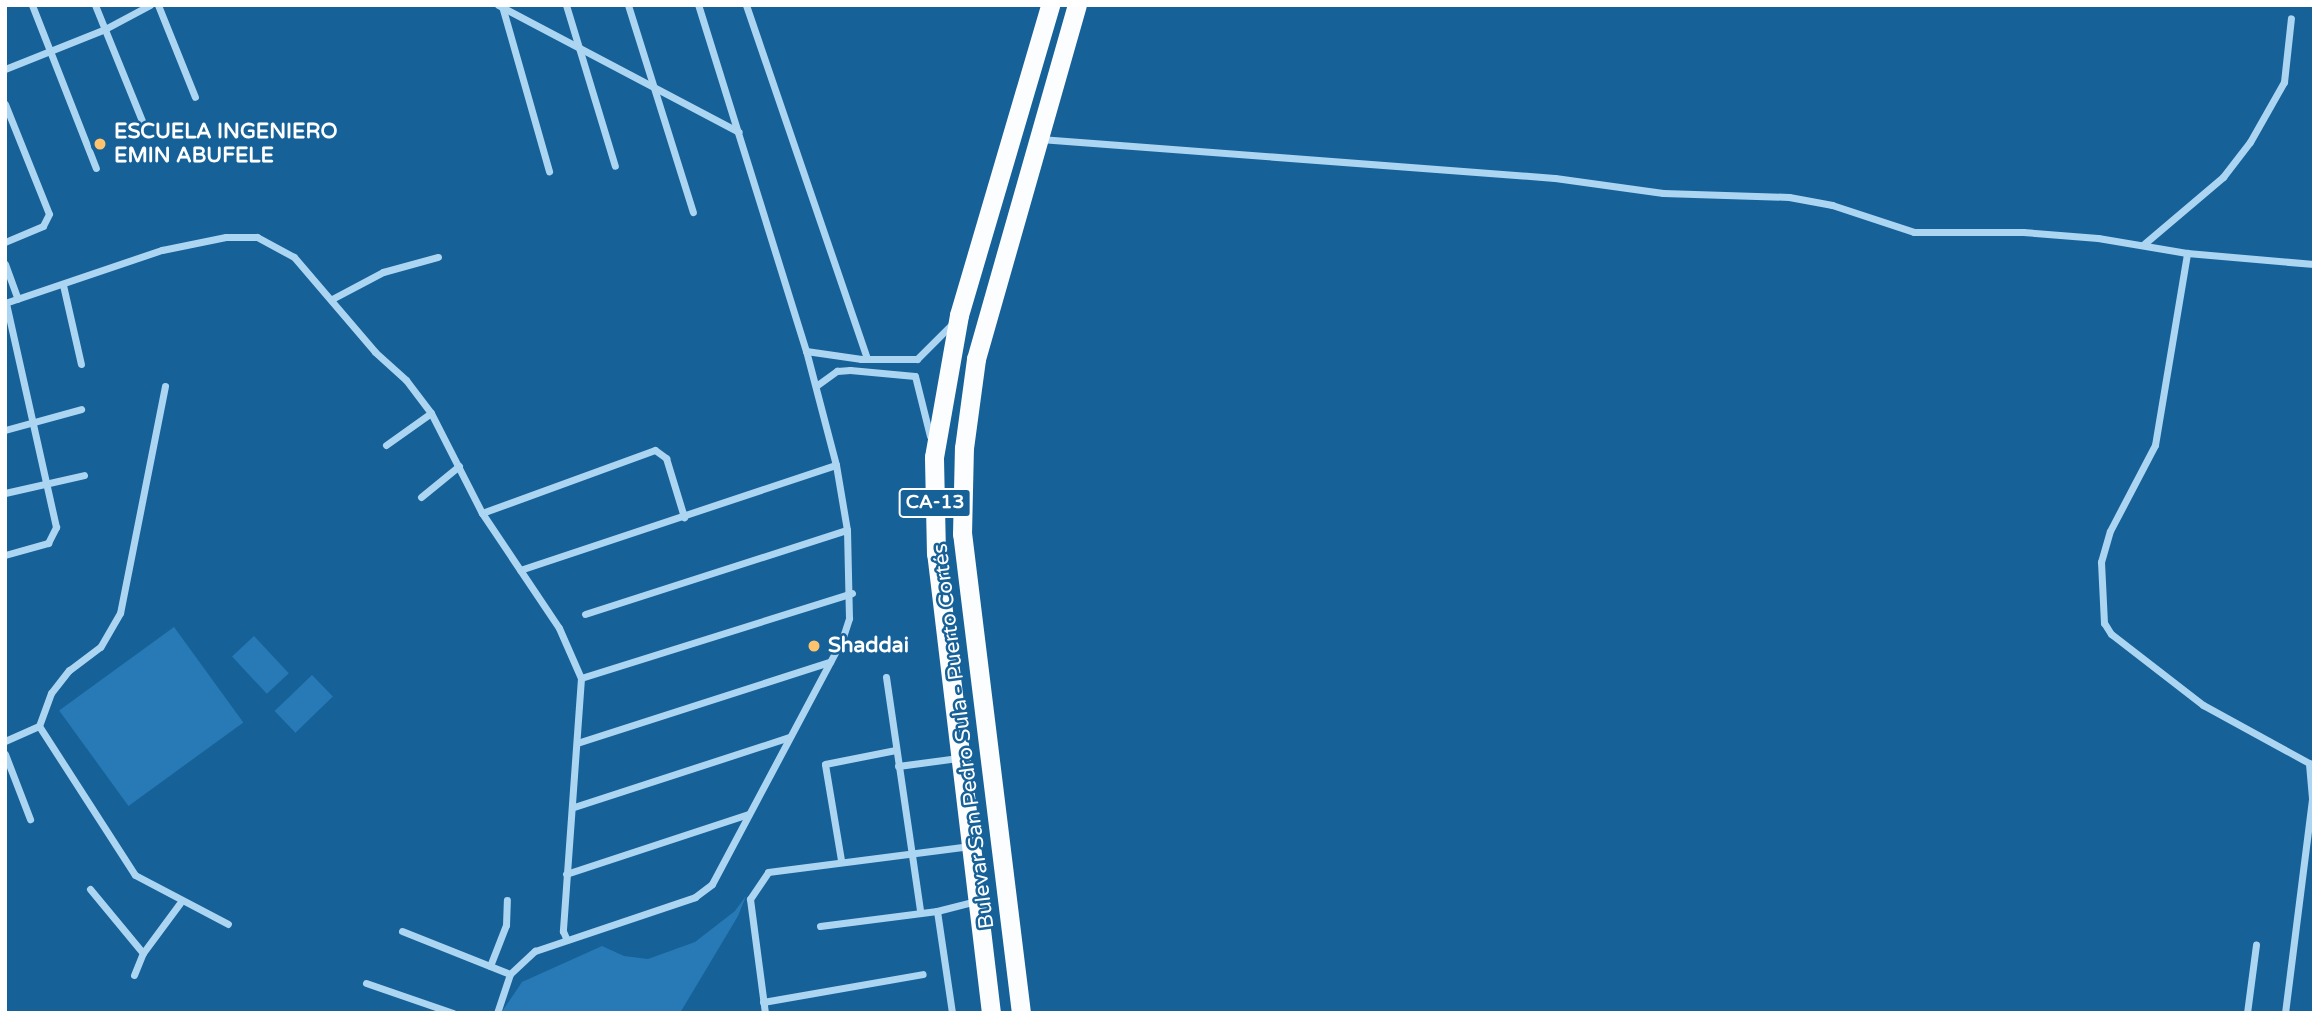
<!DOCTYPE html>
<meta charset="utf-8">
<style>
body{margin:0}
#map{position:relative;width:2319px;height:1018px;overflow:hidden;background:#176199;font-family:"Varela Round",sans-serif}
div>[style]{position:absolute}
.green>*{inset:0;background:#277ab6;transform-origin:0 0}
.minor>*{height:7px;margin:-3.5px;padding:0 3.5px;transform-origin:3.5px;border-radius:3.5px;background:#acd5f2}
.trunk>*{height:19px;margin:-9.5px;padding:0 9.5px;transform-origin:9.5px;border-radius:9.5px;background:#fbfdff}
.dots>*{width:19px;height:19px;translate:-50% -50%;box-sizing:border-box;border:4px solid #176199;border-radius:50%}
span{translate:-50% -50%;white-space:nowrap;text-align:center;line-height:1.15;-webkit-text-stroke:5px #176199;paint-order:stroke}
.shield-label span{padding:2px 5px;background:#176199;border:2px solid;border-radius:5px;-webkit-text-stroke-width:0}
.shield-label{font-size:19px;color:#fff;font-weight:700}
.poi-label{font-size:21px;color:#fff;font-weight:700}
.left{translate:0 -50%;text-align:left}
.street-label{font-size:21px;color:#fff}
.frame{position:absolute;inset:0;border:7px solid #fff;pointer-events:none}
</style>
<div id="map">
<div class="green">
<div style="left:174px;top:627px;width:118px;height:142px;rotate:54deg"></div>
<div style="left:254px;top:636px;width:51px;height:30px;rotate:47deg"></div>
<div style="left:312px;top:675px;width:30px;height:52px;rotate:46deg"></div>
<div style="clip-path:polygon(746px 896px,738px 916px,680px 1013px,501px 1013px,522px 982px,602px 946px,624px 956px,648px 959px,695px 942px,735px 911px)"></div>
</div>
<div class="minor">
<div style="left:32px;top:5px;width:175px;rotate:68.6deg"></div>
<div style="left:95px;top:5px;width:125px;rotate:67.9deg"></div>
<div style="left:158px;top:5px;width:99px;rotate:68.1deg"></div>
<div style="left:498px;top:5px;width:272px;rotate:27.8deg"></div>
<div style="left:566px;top:5px;width:168px;rotate:73.1deg"></div>
<div style="left:628px;top:5px;width:217px;rotate:72.6deg"></div>
<div style="left:746px;top:5px;width:374px;rotate:71.1deg"></div>
<div style="left:502px;top:6px;width:172px;rotate:74.1deg"></div>
<div style="left:5px;top:69px;width:108px;rotate:-21.8deg"></div>
<div style="left:105px;top:29px;width:51px;rotate:-28.1deg"></div>
<div style="left:5px;top:104px;width:118px;rotate:68.2deg"></div>
<div style="left:49px;top:214px;width:13px;rotate:117deg"></div>
<div style="left:43px;top:226px;width:41px;rotate:157.2deg"></div>
<div style="left:1040px;top:139px;width:516px;rotate:4.33deg"></div>
<div style="left:1555px;top:178px;width:109px;rotate:7.9deg"></div>
<div style="left:1663px;top:193px;width:126px;rotate:1.8deg"></div>
<div style="left:1789px;top:197px;width:44px;rotate:10.5deg"></div>
<div style="left:1832px;top:205px;width:86px;rotate:18.2deg"></div>
<div style="left:1914px;top:232px;width:109px"></div>
<div style="left:2023px;top:232px;width:75px;rotate:4.6deg"></div>
<div style="left:2098px;top:238px;width:90px;rotate:9.6deg"></div>
<div style="left:2144px;top:244px;width:104px;rotate:-40.3deg"></div>
<div style="left:2223px;top:177px;width:44px;rotate:-52.4deg"></div>
<div style="left:2250px;top:142px;width:69px;rotate:-60.5deg"></div>
<div style="left:2284px;top:82px;width:64px;rotate:-83.8deg"></div>
<div style="left:5px;top:264px;width:37px;rotate:70deg"></div>
<div style="left:63px;top:285px;width:81px;rotate:77.2deg"></div>
<div style="left:332px;top:299px;width:58px;rotate:-27.9deg"></div>
<div style="left:383px;top:272px;width:57px;rotate:-15.3deg"></div>
<div style="left:5px;top:303px;width:166px;rotate:-18.7deg"></div>
<div style="left:162px;top:250px;width:65px;rotate:-11.5deg"></div>
<div style="left:226px;top:237px;width:31px"></div>
<div style="left:257px;top:237px;width:42px;rotate:28.4deg"></div>
<div style="left:294px;top:257px;width:125px;rotate:49.5deg"></div>
<div style="left:375px;top:352px;width:42px;rotate:42.1deg"></div>
<div style="left:406px;top:380px;width:41px;rotate:52.9deg"></div>
<div style="left:431px;top:413px;width:112px;rotate:63deg"></div>
<div style="left:482px;top:513px;width:138px;rotate:56.2deg"></div>
<div style="left:559px;top:628px;width:55px;rotate:66.3deg"></div>
<div style="left:581px;top:678px;width:254px;rotate:94.1deg"></div>
<div style="left:563px;top:931px;width:8px;rotate:67deg"></div>
<div style="left:806px;top:351px;width:56px;rotate:8.3deg"></div>
<div style="left:861px;top:359px;width:56px"></div>
<div style="left:917px;top:359px;width:49px;rotate:-45deg"></div>
<div style="left:165px;top:386px;width:231px;rotate:101.2deg"></div>
<div style="left:120px;top:613px;width:39px;rotate:120deg"></div>
<div style="left:100px;top:647px;width:39px;rotate:143deg"></div>
<div style="left:69px;top:670px;width:29px;rotate:128deg"></div>
<div style="left:51px;top:693px;width:35px;rotate:110deg"></div>
<div style="left:39px;top:726px;width:177px;rotate:57.2deg"></div>
<div style="left:135px;top:875px;width:105px;rotate:27.8deg"></div>
<div style="left:816px;top:386px;width:26px;rotate:-36deg"></div>
<div style="left:837px;top:371px;width:13px;rotate:-4deg"></div>
<div style="left:850px;top:370px;width:65px;rotate:5.3deg"></div>
<div style="left:915px;top:376px;width:62px;rotate:76deg"></div>
<div style="left:5px;top:430px;width:79px;rotate:-15.4deg"></div>
<div style="left:386px;top:445px;width:55px;rotate:-35.4deg"></div>
<div style="left:5px;top:493px;width:81px;rotate:-12.8deg"></div>
<div style="left:421px;top:497px;width:49px;rotate:-39.2deg"></div>
<div style="left:482px;top:513px;width:184px;rotate:-20deg"></div>
<div style="left:655px;top:450px;width:14px;rotate:36deg"></div>
<div style="left:666px;top:458px;width:62px;rotate:73deg"></div>
<div style="left:5px;top:555px;width:45px;rotate:-15.6deg"></div>
<div style="left:48px;top:543px;width:18px;rotate:-63deg"></div>
<div style="left:56px;top:527px;width:230px;rotate:-102.6deg"></div>
<div style="left:520px;top:570px;width:333px;rotate:-18.4deg"></div>
<div style="left:585px;top:614px;width:275px;rotate:-17.8deg"></div>
<div style="left:886px;top:677px;width:235px;rotate:81.7deg"></div>
<div style="left:581px;top:678px;width:284px;rotate:-17.4deg"></div>
<div style="left:5px;top:741px;width:37px;rotate:-24deg"></div>
<div style="left:577px;top:743px;width:266px;rotate:-17.8deg"></div>
<div style="left:5px;top:754px;width:70px;rotate:69deg"></div>
<div style="left:898px;top:766px;width:61px;rotate:-7.6deg"></div>
<div style="left:574px;top:807px;width:226px;rotate:-18deg"></div>
<div style="left:841px;top:860px;width:97px;rotate:-99.5deg"></div>
<div style="left:825px;top:764px;width:72px;rotate:-11.2deg"></div>
<div style="left:566px;top:874px;width:192px;rotate:-18.2deg"></div>
<div style="left:90px;top:889px;width:83px;rotate:50.4deg"></div>
<div style="left:937px;top:911px;width:103px;rotate:81.6deg"></div>
<div style="left:820px;top:926px;width:118px;rotate:-7.3deg"></div>
<div style="left:937px;top:911px;width:40px;rotate:-14.4deg"></div>
<div style="left:402px;top:931px;width:116px;rotate:21.7deg"></div>
<div style="left:490px;top:966px;width:44px;rotate:-68.7deg"></div>
<div style="left:506px;top:925px;width:25px;rotate:-88deg"></div>
<div style="left:134px;top:975px;width:24px;rotate:-68deg"></div>
<div style="left:143px;top:953px;width:62px;rotate:-53.5deg"></div>
<div style="left:366px;top:983px;width:92px;rotate:19deg"></div>
<div style="left:763px;top:1002px;width:162px;rotate:-9.9deg"></div>
<div style="left:497px;top:1013px;width:41px;rotate:-71.6deg"></div>
<div style="left:510px;top:974px;width:34px;rotate:-43deg"></div>
<div style="left:535px;top:951px;width:169px;rotate:-18.6deg"></div>
<div style="left:695px;top:897px;width:21px;rotate:-37deg"></div>
<div style="left:712px;top:884px;width:276px;rotate:-62deg"></div>
<div style="left:842px;top:640px;width:23px;rotate:-72deg"></div>
<div style="left:849px;top:618px;width:88px;rotate:-91.3deg"></div>
<div style="left:847px;top:530px;width:66px;rotate:-99.6deg"></div>
<div style="left:836px;top:465px;width:118px;rotate:-104.7deg"></div>
<div style="left:806px;top:351px;width:362px;rotate:-107.3deg"></div>
<div style="left:765px;top:1013px;width:115px;rotate:-97.5deg"></div>
<div style="left:750px;top:899px;width:32px;rotate:-56deg"></div>
<div style="left:768px;top:872px;width:204px;rotate:-7.3deg"></div>
<div style="left:2247px;top:1013px;width:69px;rotate:-82.5deg"></div>
<div style="left:2285px;top:1013px;width:217px;rotate:-82.8deg"></div>
<div style="left:2312px;top:798px;width:35px;rotate:-95deg"></div>
<div style="left:2309px;top:763px;width:121px;rotate:-151.3deg"></div>
<div style="left:2203px;top:705px;width:116px;rotate:-142.3deg"></div>
<div style="left:2111px;top:634px;width:13px;rotate:-122deg"></div>
<div style="left:2104px;top:623px;width:61px;rotate:-92.8deg"></div>
<div style="left:2101px;top:562px;width:32px;rotate:-74deg"></div>
<div style="left:2110px;top:531px;width:97px;rotate:-62.4deg"></div>
<div style="left:2155px;top:445px;width:195px;rotate:-80.5deg"></div>
<div style="left:2187px;top:253px;width:127px;rotate:5deg"></div>
</div>
<div class="trunk">
<div style="left:991px;top:1013px;width:462px;rotate:-96.8deg"></div>
<div style="left:936px;top:554px;width:97px;rotate:-91.2deg"></div>
<div style="left:934px;top:457px;width:144px;rotate:-80deg"></div>
<div style="left:959px;top:315px;width:323px;rotate:-73.6deg"></div>
<div style="left:1021px;top:1013px;width:483px;rotate:-97deg"></div>
<div style="left:962px;top:534px;width:86px;rotate:-88.7deg"></div>
<div style="left:964px;top:448px;width:90px;rotate:-82.3deg"></div>
<div style="left:976px;top:359px;width:368px;rotate:-74.1deg"></div>
</div>
<div class="dots">
<div style="left:100px;top:144px;background:#ffc26d"></div>
<div style="left:814px;top:646px;background:#ffc26d"></div>
</div>
<div class="shield-label">
<span style="left:935px;top:503px">CA-13</span>
</div>
<div class="poi-label">
<span class="left" style="left:114px;top:144px">ESCUELA INGENIERO<br>EMIN ABUFELE</span>
<span class="left" style="left:828px;top:646px">Shaddai</span>
</div>
<div class="street-label">
<span style="left:964px;top:736px;rotate:-97deg">Bulevar San Pedro Sula - Puerto Cortés</span>
</div>
<div class="frame"></div>
</div>
